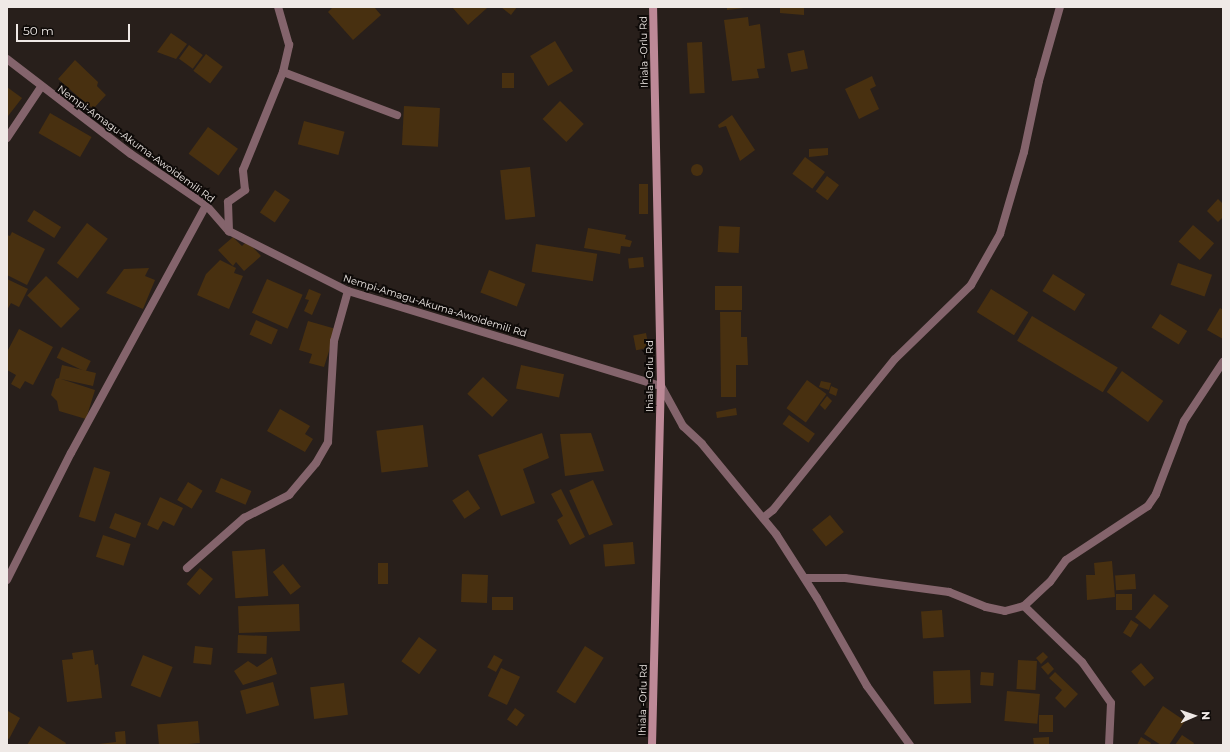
<!DOCTYPE html>
<style>
body{margin:0}
#map{position:relative;width:1230px;height:752px;overflow:hidden;background:#281f1b;font-family:Montserrat,sans-serif}
div>[style]{position:absolute}
.building>*{inset:0;background:#483010;transform-origin:0 0}
.round{border-radius:50%}
.minor>*{height:8px;margin:-4px;padding:0 4px;transform-origin:4px;border-radius:4px;background:#84646c}
.secondary>*{height:8px;margin:-4px;padding:0 4px;transform-origin:4px;border-radius:4px;background:#bd8997}
span{translate:-50% -50%;white-space:nowrap;text-align:center;line-height:1.15;-webkit-text-stroke:4px #0e0a08;paint-order:stroke}
.street-label{font-size:10px;color:#efe9e6}
.frame{position:absolute;inset:0;border:8px solid #efe9e6;pointer-events:none}
.north{position:absolute;left:1174px;top:696px;width:40px;height:40px;-webkit-text-stroke:3px #0e0a08;paint-order:stroke;rotate:88deg;font-size:11px;font-weight:700;line-height:16px;text-align:center;color:#efe9e6}
.north::after{content:'';display:block;margin:auto;width:14px;height:18px;background:#efe9e6;clip-path:polygon(50% 0,100% 100%,50% 72%,0 100%)}
.scale{position:absolute;left:16px;top:24px;width:114px;height:18px;box-sizing:border-box;border:2px solid #efe9e6;border-top:0;padding-left:5px;font-size:12px;line-height:14px;white-space:nowrap;color:#efe9e6;-webkit-text-stroke:3px #0e0a08;paint-order:stroke}
</style>
<div id="map">
<div class="building">
<div style="clip-path:polygon(333px 7px,374px 7px,381px 15px,353px 40px,328px 12px)"></div>
<div style="clip-path:polygon(452px 7px,486px 7px,487px 8px,468px 25px)"></div>
<div style="clip-path:polygon(501px 7px,517px 7px,511px 15px)"></div>
<div style="clip-path:polygon(727px 7px,744px 7px,744px 8px,727px 10px)"></div>
<div style="clip-path:polygon(780px 7px,804px 7px,804px 15px,780px 13px)"></div>
<div style="clip-path:polygon(748px 17px,749px 26px,760px 24px,765px 68px,757px 69px,759px 78px,732px 81px,724px 20px)"></div>
<div style="clip-path:polygon(171px 33px,187px 44px,176px 59px,157px 52px)"></div>
<div style="left:555px;top:41px;width:35px;height:29px;rotate:59deg"></div>
<div style="left:702px;top:42px;width:51px;height:15px;rotate:87deg"></div>
<div style="left:189px;top:45px;width:17px;height:17px;rotate:36deg"></div>
<div style="left:804px;top:50px;width:19px;height:17px;rotate:78deg"></div>
<div style="left:206px;top:54px;width:21px;height:21px;rotate:37deg"></div>
<div style="clip-path:polygon(75px 60px,98px 82px,97px 86px,106px 95px,94px 108px,89px 106px,58px 79px)"></div>
<div style="left:502px;top:73px;width:12px;height:15px"></div>
<div style="clip-path:polygon(872px 76px,876px 86px,870px 89px,879px 109px,859px 119px,845px 89px)"></div>
<div style="clip-path:polygon(7px 87px,22px 98px,8px 116px,7px 116px)"></div>
<div style="left:560px;top:101px;width:33px;height:25px;rotate:44deg"></div>
<div style="left:404px;top:106px;width:36px;height:39px;rotate:3deg"></div>
<div style="left:50px;top:113px;width:48px;height:23px;rotate:30deg"></div>
<div style="clip-path:polygon(732px 115px,755px 150px,740px 161px,726px 126px,719px 128px,718px 125px)"></div>
<div style="left:304px;top:121px;width:42px;height:24px;rotate:15deg"></div>
<div style="left:208px;top:127px;width:37px;height:33px;rotate:36deg"></div>
<div style="clip-path:polygon(828px 148px,828px 155px,809px 157px,809px 149px)"></div>
<div style="left:805px;top:157px;width:25px;height:21px;rotate:37deg"></div>
<div class="round" style="left:691px;top:164px;width:12px;height:12px"></div>
<div style="left:530px;top:167px;width:50px;height:30px;rotate:84deg"></div>
<div style="left:827px;top:176px;width:15px;height:19px;rotate:37deg"></div>
<div style="left:639px;top:184px;width:9px;height:30px"></div>
<div style="left:275px;top:190px;width:18px;height:27px;rotate:34deg"></div>
<div style="clip-path:polygon(1218px 199px,1223px 204px,1223px 217px,1218px 222px,1207px 211px)"></div>
<div style="left:34px;top:210px;width:32px;height:13px;rotate:32deg"></div>
<div style="left:87px;top:223px;width:26px;height:50px;rotate:37deg"></div>
<div style="left:1193px;top:225px;width:28px;height:22px;rotate:41deg"></div>
<div style="left:719px;top:226px;width:21px;height:26px;rotate:3deg"></div>
<div style="clip-path:polygon(588px 228px,626px 235px,625px 239px,632px 241px,630px 247px,621px 246px,620px 254px,584px 248px)"></div>
<div style="clip-path:polygon(12px 232px,45px 249px,27px 285px,7px 275px,7px 235px,10px 236px)"></div>
<div style="clip-path:polygon(233px 237px,242px 246px,247px 241px,261px 256px,244px 271px,236px 262px,233px 266px,218px 250px)"></div>
<div style="left:536px;top:244px;width:62px;height:28px;rotate:9deg"></div>
<div style="left:643px;top:257px;width:10px;height:15px;rotate:84deg"></div>
<div style="clip-path:polygon(220px 260px,236px 268px,234px 273px,243px 276px,229px 309px,197px 295px,206px 274px)"></div>
<div style="left:1178px;top:263px;width:36px;height:23px;rotate:19deg"></div>
<div style="clip-path:polygon(149px 268px,145px 276px,155px 280px,143px 309px,106px 293px,124px 269px)"></div>
<div style="left:489px;top:270px;width:39px;height:24px;rotate:21deg"></div>
<div style="left:1053px;top:274px;width:38px;height:20px;rotate:32deg"></div>
<div style="left:46px;top:276px;width:47px;height:27px;rotate:44deg"></div>
<div style="clip-path:polygon(7px 279px,28px 289px,19px 307px,11px 303px,7px 310px)"></div>
<div style="left:267px;top:279px;width:39px;height:37px;rotate:24deg"></div>
<div style="left:715px;top:286px;width:27px;height:24px"></div>
<div style="clip-path:polygon(309px 289px,321px 294px,312px 315px,304px 311px,309px 300px,305px 299px)"></div>
<div style="left:991px;top:289px;width:44px;height:27px;rotate:32deg"></div>
<div style="clip-path:polygon(1220px 308px,1223px 310px,1223px 339px,1207px 330px)"></div>
<div style="clip-path:polygon(720px 312px,741px 312px,741px 337px,747px 337px,748px 365px,736px 365px,736px 397px,721px 397px)"></div>
<div style="left:1160px;top:314px;width:32px;height:16px;rotate:32deg"></div>
<div style="left:1032px;top:316px;width:100px;height:29px;rotate:31deg"></div>
<div style="left:256px;top:320px;width:24px;height:16px;rotate:24deg"></div>
<div style="clip-path:polygon(308px 321px,336px 329px,324px 367px,309px 363px,312px 354px,299px 350px)"></div>
<div style="clip-path:polygon(19px 329px,53px 347px,33px 385px,25px 381px,20px 389px,11px 384px,16px 375px,7px 370px,7px 352px)"></div>
<div style="left:646px;top:333px;width:15px;height:13px;rotate:79deg"></div>
<div style="left:62px;top:347px;width:32px;height:12px;rotate:26deg"></div>
<div style="clip-path:polygon(62px 365px,96px 373px,93px 386px,61px 379px,95px 390px,86px 419px,59px 411px,57px 401px,51px 395px,56px 379px,59px 378px)"></div>
<div style="left:521px;top:365px;width:44px;height:24px;rotate:12deg"></div>
<div style="left:1122px;top:371px;width:51px;height:26px;rotate:36deg"></div>
<div style="left:483px;top:377px;width:34px;height:23px;rotate:43deg"></div>
<div style="left:807px;top:380px;width:24px;height:35px;rotate:36deg"></div>
<div style="clip-path:polygon(821px 381px,831px 383px,829px 390px,819px 387px)"></div>
<div style="clip-path:polygon(831px 386px,838px 389px,836px 396px,829px 393px)"></div>
<div style="clip-path:polygon(827px 396px,832px 401px,825px 410px,820px 405px)"></div>
<div style="clip-path:polygon(736px 408px,737px 415px,717px 418px,716px 412px)"></div>
<div style="clip-path:polygon(280px 409px,310px 426px,305px 434px,313px 439px,305px 452px,267px 431px)"></div>
<div style="left:789px;top:415px;width:32px;height:11px;rotate:36deg"></div>
<div style="left:423px;top:425px;width:42px;height:47px;rotate:83deg"></div>
<div style="clip-path:polygon(542px 433px,549px 458px,523px 469px,535px 503px,501px 516px,478px 455px)"></div>
<div style="clip-path:polygon(591px 433px,604px 471px,565px 476px,560px 434px)"></div>
<div style="left:94px;top:467px;width:17px;height:52px;rotate:17deg"></div>
<div style="left:221px;top:478px;width:33px;height:15px;rotate:23deg"></div>
<div style="left:593px;top:480px;width:49px;height:26px;rotate:66deg"></div>
<div style="left:188px;top:482px;width:17px;height:21px;rotate:31deg"></div>
<div style="clip-path:polygon(561px 489px,585px 537px,570px 545px,557px 520px,563px 516px,551px 494px)"></div>
<div style="left:468px;top:490px;width:22px;height:19px;rotate:56deg"></div>
<div style="clip-path:polygon(160px 497px,183px 508px,174px 526px,163px 521px,158px 530px,147px 525px)"></div>
<div style="left:115px;top:513px;width:28px;height:16px;rotate:21deg"></div>
<div style="left:830px;top:515px;width:22px;height:23px;rotate:51deg"></div>
<div style="left:103px;top:535px;width:29px;height:23px;rotate:18deg"></div>
<div style="left:633px;top:542px;width:22px;height:30px;rotate:85deg"></div>
<div style="left:265px;top:549px;width:47px;height:33px;rotate:86deg"></div>
<div style="clip-path:polygon(1112px 561px,1115px 597px,1087px 600px,1086px 575px,1095px 575px,1094px 563px)"></div>
<div style="left:378px;top:563px;width:10px;height:21px"></div>
<div style="left:283px;top:564px;width:29px;height:13px;rotate:52deg"></div>
<div style="left:200px;top:568px;width:17px;height:21px;rotate:40deg"></div>
<div style="left:462px;top:574px;width:26px;height:28px;rotate:2deg"></div>
<div style="left:1135px;top:574px;width:15px;height:20px;rotate:86deg"></div>
<div style="left:1116px;top:594px;width:16px;height:16px"></div>
<div style="left:1154px;top:594px;width:19px;height:30px;rotate:39deg"></div>
<div style="left:492px;top:597px;width:21px;height:13px"></div>
<div style="left:299px;top:604px;width:27px;height:61px;rotate:88deg"></div>
<div style="left:942px;top:610px;width:27px;height:21px;rotate:86deg"></div>
<div style="left:1131px;top:620px;width:9px;height:15px;rotate:32deg"></div>
<div style="left:238px;top:635px;width:29px;height:18px;rotate:2deg"></div>
<div style="left:419px;top:637px;width:22px;height:30px;rotate:36deg"></div>
<div style="left:195px;top:646px;width:18px;height:17px;rotate:6deg"></div>
<div style="left:585px;top:646px;width:22px;height:54px;rotate:32deg"></div>
<div style="clip-path:polygon(93px 650px,95px 665px,98px 664px,102px 698px,67px 702px,62px 660px,73px 659px,72px 653px)"></div>
<div style="clip-path:polygon(1043px 652px,1048px 657px,1041px 664px,1036px 658px)"></div>
<div style="left:143px;top:655px;width:32px;height:33px;rotate:22deg"></div>
<div style="left:494px;top:655px;width:10px;height:14px;rotate:29deg"></div>
<div style="clip-path:polygon(272px 657px,277px 674px,243px 685px,234px 671px,248px 661px,257px 667px)"></div>
<div style="left:1018px;top:660px;width:19px;height:29px;rotate:3deg"></div>
<div style="clip-path:polygon(1048px 662px,1054px 669px,1048px 675px,1041px 667px)"></div>
<div style="left:1141px;top:663px;width:20px;height:13px;rotate:49deg"></div>
<div style="left:501px;top:668px;width:21px;height:31px;rotate:25deg"></div>
<div style="left:970px;top:670px;width:33px;height:37px;rotate:88deg"></div>
<div style="left:981px;top:672px;width:13px;height:13px;rotate:4deg"></div>
<div style="clip-path:polygon(1055px 672px,1078px 694px,1065px 708px,1055px 698px,1062px 690px,1049px 678px)"></div>
<div style="left:273px;top:682px;width:24px;height:34px;rotate:75deg"></div>
<div style="left:344px;top:683px;width:32px;height:34px;rotate:83deg"></div>
<div style="left:1007px;top:691px;width:33px;height:30px;rotate:5deg"></div>
<div style="clip-path:polygon(1163px 706px,1185px 721px,1169px 745px,1161px 745px,1144px 734px)"></div>
<div style="left:515px;top:708px;width:12px;height:14px;rotate:35deg"></div>
<div style="clip-path:polygon(8px 711px,20px 718px,9px 739px,7px 738px)"></div>
<div style="left:1039px;top:715px;width:14px;height:17px"></div>
<div style="left:198px;top:721px;width:22px;height:41px;rotate:85deg"></div>
<div style="clip-path:polygon(39px 726px,66px 743px,65px 745px,27px 745px)"></div>
<div style="clip-path:polygon(125px 731px,126px 745px,90px 745px,116px 742px,115px 732px)"></div>
<div style="clip-path:polygon(1182px 735px,1194px 743px,1193px 745px,1175px 745px)"></div>
<div style="clip-path:polygon(1049px 737px,1049px 745px,1034px 745px,1033px 738px)"></div>
<div style="clip-path:polygon(1141px 737px,1151px 743px,1150px 745px,1137px 745px)"></div>
</div>
<div class="minor">
<div style="left:7px;top:59px;width:156px;rotate:37.5deg"></div>
<div style="left:131px;top:154px;width:91px;rotate:34.2deg"></div>
<div style="left:206px;top:205px;width:35px;rotate:49deg"></div>
<div style="left:229px;top:231px;width:133px;rotate:26.8deg"></div>
<div style="left:348px;top:291px;width:327px;rotate:16.9deg"></div>
<div style="left:661px;top:386px;width:46px;rotate:61.2deg"></div>
<div style="left:683px;top:426px;width:26px;rotate:43deg"></div>
<div style="left:702px;top:444px;width:117px;rotate:50.6deg"></div>
<div style="left:776px;top:534px;width:76px;rotate:57.4deg"></div>
<div style="left:817px;top:598px;width:101px;rotate:60.4deg"></div>
<div style="left:867px;top:686px;width:73px;rotate:53.9deg"></div>
<div style="left:283px;top:72px;width:122px;rotate:20.7deg"></div>
<div style="left:7px;top:138px;width:61px;rotate:-56.3deg"></div>
<div style="left:229px;top:231px;width:29px;rotate:-92deg"></div>
<div style="left:228px;top:202px;width:21px;rotate:-35deg"></div>
<div style="left:245px;top:190px;width:20px;rotate:-96deg"></div>
<div style="left:243px;top:170px;width:106px;rotate:-67.8deg"></div>
<div style="left:283px;top:72px;width:28px;rotate:-77deg"></div>
<div style="left:289px;top:45px;width:40px;rotate:-106deg"></div>
<div style="left:763px;top:518px;width:13px;rotate:-39deg"></div>
<div style="left:773px;top:510px;width:194px;rotate:-51.1deg"></div>
<div style="left:895px;top:359px;width:106px;rotate:-44.2deg"></div>
<div style="left:971px;top:285px;width:59px;rotate:-60.4deg"></div>
<div style="left:1000px;top:234px;width:85px;rotate:-73.7deg"></div>
<div style="left:1024px;top:152px;width:73px;rotate:-78.1deg"></div>
<div style="left:1039px;top:81px;width:77px;rotate:-74.2deg"></div>
<div style="left:187px;top:568px;width:76px;rotate:-41.3deg"></div>
<div style="left:244px;top:518px;width:51px;rotate:-27.1deg"></div>
<div style="left:289px;top:495px;width:42px;rotate:-49.8deg"></div>
<div style="left:316px;top:463px;width:24px;rotate:-60deg"></div>
<div style="left:328px;top:442px;width:101px;rotate:-86.6deg"></div>
<div style="left:334px;top:341px;width:52px;rotate:-74.4deg"></div>
<div style="left:805px;top:578px;width:40px"></div>
<div style="left:845px;top:578px;width:105px;rotate:7.7deg"></div>
<div style="left:949px;top:592px;width:40px;rotate:22deg"></div>
<div style="left:986px;top:607px;width:19px;rotate:12deg"></div>
<div style="left:1005px;top:611px;width:20px;rotate:-15deg"></div>
<div style="left:1024px;top:606px;width:35px;rotate:-43deg"></div>
<div style="left:1050px;top:582px;width:27px;rotate:-54deg"></div>
<div style="left:1066px;top:560px;width:98px;rotate:-33.4deg"></div>
<div style="left:1148px;top:506px;width:14px;rotate:-56deg"></div>
<div style="left:1156px;top:494px;width:78px;rotate:-69deg"></div>
<div style="left:1184px;top:421px;width:71px;rotate:-56.5deg"></div>
<div style="left:7px;top:580px;width:142px;rotate:-63.3deg"></div>
<div style="left:71px;top:453px;width:282px;rotate:-61.4deg"></div>
<div style="left:1024px;top:606px;width:81px;rotate:44deg"></div>
<div style="left:1082px;top:662px;width:50px;rotate:54.7deg"></div>
<div style="left:1111px;top:703px;width:42px;rotate:92.7deg"></div>
</div>
<div class="secondary">
<div style="left:652px;top:745px;width:359px;rotate:-88.6deg"></div>
<div style="left:661px;top:386px;width:379px;rotate:-91.2deg"></div>
</div>
<div class="street-label">
<span style="left:644px;top:52px;rotate:-91deg">Ihiala -Orlu Rd</span>
<span style="left:136px;top:144px;rotate:36deg">Nempi-Amagu-Akuma-Awoidemili Rd</span>
<span style="left:435px;top:306px;rotate:17deg">Nempi-Amagu-Akuma-Awoidemili Rd</span>
<span style="left:650px;top:376px;rotate:-90deg">Ihiala -Orlu Rd</span>
<span style="left:643px;top:700px;rotate:-89deg">Ihiala -Orlu Rd</span>
</div>
<div class="frame"></div>
<div class="north">N</div>
<div class="scale">50 m</div>
</div>
